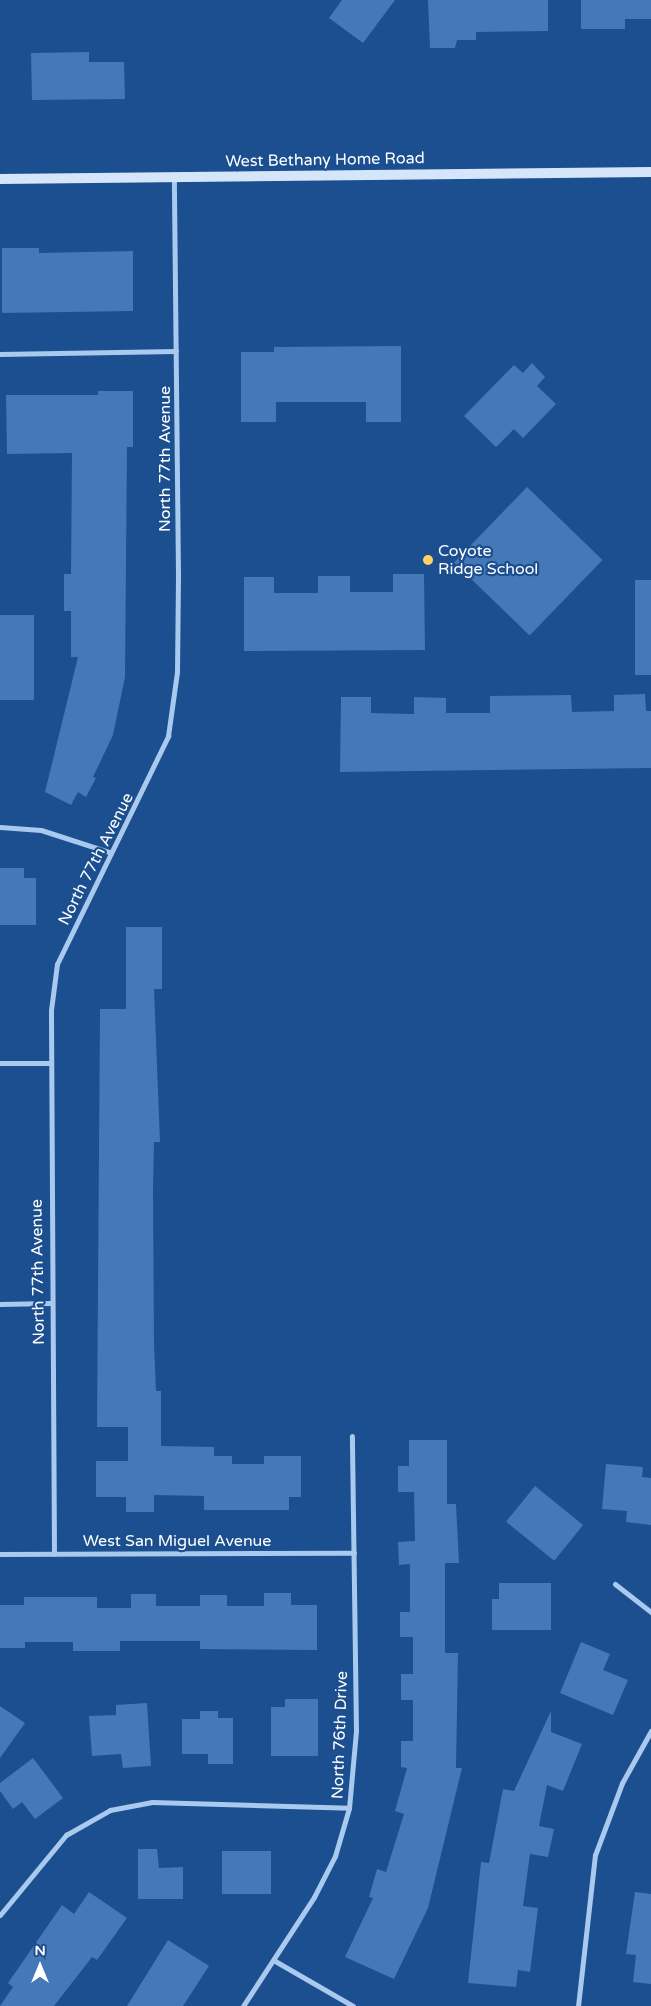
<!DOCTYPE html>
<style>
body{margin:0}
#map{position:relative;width:651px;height:2006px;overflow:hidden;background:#1b4f8f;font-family:"Varela Round",sans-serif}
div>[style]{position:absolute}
.building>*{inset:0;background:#4478b7;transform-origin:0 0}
.street>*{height:5px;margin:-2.5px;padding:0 2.5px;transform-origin:2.5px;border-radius:2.5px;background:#a9c9ee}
.secondary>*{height:10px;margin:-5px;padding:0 5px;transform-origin:5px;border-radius:5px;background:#d6e6fa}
.dots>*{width:14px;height:14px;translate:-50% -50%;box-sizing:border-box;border:2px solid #1b4f8f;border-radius:50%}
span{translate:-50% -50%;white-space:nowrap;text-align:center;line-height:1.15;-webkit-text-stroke:4.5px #1b4f8f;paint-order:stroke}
.street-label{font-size:16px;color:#fff}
.poi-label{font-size:16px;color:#fff}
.left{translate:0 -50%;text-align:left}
.north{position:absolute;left:15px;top:1941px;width:50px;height:50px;-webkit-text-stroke:4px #1b4f8f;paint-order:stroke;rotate:0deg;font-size:14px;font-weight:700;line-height:20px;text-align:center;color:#fff}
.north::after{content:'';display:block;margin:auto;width:18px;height:22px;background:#fff;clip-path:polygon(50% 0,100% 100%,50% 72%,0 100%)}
</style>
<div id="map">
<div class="building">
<div style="clip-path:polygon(342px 0,395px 0,363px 43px,329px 18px)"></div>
<div style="clip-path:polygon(428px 0,548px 0,548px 31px,476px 32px,476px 40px,457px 40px,455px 48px,430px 48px)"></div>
<div style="clip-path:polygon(581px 0,651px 0,651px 19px,625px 19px,625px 29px,581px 29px)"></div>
<div style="clip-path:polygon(89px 52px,89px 62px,124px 62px,125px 99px,32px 100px,31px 53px)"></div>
<div style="clip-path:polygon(2px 248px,39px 248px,39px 253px,133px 251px,133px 311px,2px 313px)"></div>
<div style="clip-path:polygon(401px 346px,401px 422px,366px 422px,366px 402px,276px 402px,276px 422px,241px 422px,241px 352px,274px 352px,274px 347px)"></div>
<div style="clip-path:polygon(532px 363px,545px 377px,537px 386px,556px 404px,523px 438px,514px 429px,496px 447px,464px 416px,514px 365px,523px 373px)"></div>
<div style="clip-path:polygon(98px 391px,133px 391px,133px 447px,127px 447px,125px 677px,113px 735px,93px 777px,96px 778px,86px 797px,78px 792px,71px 805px,45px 792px,78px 657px,71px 657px,71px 611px,64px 611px,64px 574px,71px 574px,72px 453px,7px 454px,6px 395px,98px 395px)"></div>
<div style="left:527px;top:487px;width:105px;height:105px;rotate:44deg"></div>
<div style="clip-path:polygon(393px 574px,424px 574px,425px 650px,244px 651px,244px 577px,274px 577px,274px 593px,318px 593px,318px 576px,350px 576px,350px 592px,393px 592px)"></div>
<div style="left:635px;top:580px;width:16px;height:95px"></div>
<div style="left:0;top:615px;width:34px;height:85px"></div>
<div style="clip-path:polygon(645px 694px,646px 711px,651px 711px,651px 768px,340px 772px,341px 697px,371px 697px,371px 713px,414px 714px,414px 697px,446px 698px,446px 713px,490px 713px,490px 696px,571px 695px,572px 712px,614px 711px,614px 695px)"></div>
<div style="clip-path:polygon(0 868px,24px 868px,24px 878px,36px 878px,36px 925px,0 925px)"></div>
<div style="clip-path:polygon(126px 927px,162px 927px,162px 989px,154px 989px,160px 1142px,154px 1142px,153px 1190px,154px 1343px,156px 1391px,161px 1391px,161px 1446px,214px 1447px,214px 1456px,232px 1456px,232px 1464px,264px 1464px,264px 1456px,301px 1456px,301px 1497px,289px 1497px,289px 1510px,204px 1510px,204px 1496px,154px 1495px,154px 1512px,126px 1512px,126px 1497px,96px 1497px,96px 1461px,128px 1461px,128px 1427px,97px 1427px,100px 1009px,126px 1009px)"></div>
<div style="clip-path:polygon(409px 1440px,447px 1440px,447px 1504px,456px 1504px,459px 1563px,445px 1563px,445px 1653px,458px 1653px,456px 1768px,462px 1768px,428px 1908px,394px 1979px,345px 1957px,373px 1898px,369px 1897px,377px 1869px,386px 1872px,404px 1814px,395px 1811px,407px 1768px,401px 1767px,401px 1741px,413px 1741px,413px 1700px,401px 1700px,401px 1674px,413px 1674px,413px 1637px,400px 1637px,400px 1612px,410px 1612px,410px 1564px,399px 1565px,398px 1542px,415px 1541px,414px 1492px,398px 1492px,398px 1466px,409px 1466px)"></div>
<div style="clip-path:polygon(606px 1464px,643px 1467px,642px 1477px,651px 1478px,651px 1525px,626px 1522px,627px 1511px,602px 1509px)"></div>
<div style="left:535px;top:1486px;width:62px;height:46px;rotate:39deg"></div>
<div style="clip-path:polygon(499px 1583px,551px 1583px,551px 1630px,492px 1630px,492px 1599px,499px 1599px)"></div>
<div style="clip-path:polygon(264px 1593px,291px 1593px,291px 1605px,317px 1605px,317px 1650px,200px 1649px,200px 1641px,120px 1641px,120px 1651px,73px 1651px,73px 1642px,25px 1642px,25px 1648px,0 1648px,0 1605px,24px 1605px,24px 1597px,97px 1597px,97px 1608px,131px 1608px,131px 1594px,156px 1594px,156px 1606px,200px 1606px,200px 1595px,227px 1595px,227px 1606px,264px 1606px)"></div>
<div style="clip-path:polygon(581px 1642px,610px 1654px,603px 1670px,628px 1680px,613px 1715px,560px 1693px)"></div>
<div style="clip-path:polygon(285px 1699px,318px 1699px,318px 1756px,271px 1756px,271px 1707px,285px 1707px)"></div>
<div style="clip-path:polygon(147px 1703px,151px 1766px,123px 1768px,121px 1754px,92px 1756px,89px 1716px,116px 1715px,116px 1705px)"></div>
<div style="clip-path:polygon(0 1706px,25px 1723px,0 1758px)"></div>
<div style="clip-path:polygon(200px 1711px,218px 1711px,218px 1718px,233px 1718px,233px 1764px,208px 1764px,208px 1754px,182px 1754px,182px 1719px,200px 1719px)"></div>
<div style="clip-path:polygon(551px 1711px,551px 1732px,582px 1744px,563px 1791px,547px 1785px,539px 1826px,554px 1829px,548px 1857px,530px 1854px,523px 1906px,538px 1908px,530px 1972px,518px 1970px,516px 1987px,468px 1983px,481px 1862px,489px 1863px,503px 1789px,514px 1791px)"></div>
<div style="clip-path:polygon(33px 1758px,63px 1798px,35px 1819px,22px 1802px,13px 1809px,0 1791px,0 1783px)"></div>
<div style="clip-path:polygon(138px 1849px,157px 1849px,159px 1868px,183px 1867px,183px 1899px,138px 1899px)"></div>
<div style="left:222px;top:1851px;width:49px;height:43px"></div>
<div style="clip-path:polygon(89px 1892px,127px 1918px,97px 1960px,92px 1957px,54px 2006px,0 2006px,13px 1987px,8px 1983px,62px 1905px,74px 1914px)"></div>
<div style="clip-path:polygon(635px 1892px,651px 1894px,651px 1984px,633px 1982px,636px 1955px,626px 1954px)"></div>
<div style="clip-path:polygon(168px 1940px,209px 1966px,183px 2006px,127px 2006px)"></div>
</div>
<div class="street">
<div style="left:0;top:354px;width:176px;rotate:-1deg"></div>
<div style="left:0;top:827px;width:41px;rotate:4.2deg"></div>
<div style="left:41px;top:830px;width:71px;rotate:17.9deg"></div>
<div style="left:0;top:1063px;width:49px"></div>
<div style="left:0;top:1304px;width:51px;rotate:-1.1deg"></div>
<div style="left:0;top:1554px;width:354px;rotate:-0.2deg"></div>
<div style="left:54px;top:1554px;width:544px;rotate:-90.32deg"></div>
<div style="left:51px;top:1010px;width:46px;rotate:-82.6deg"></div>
<div style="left:57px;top:964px;width:254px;rotate:-64deg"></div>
<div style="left:168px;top:736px;width:65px;rotate:-82deg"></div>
<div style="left:177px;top:672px;width:97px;rotate:-89.4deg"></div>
<div style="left:178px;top:575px;width:398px;rotate:-90.6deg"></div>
<div style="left:615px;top:1584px;width:46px;rotate:37.9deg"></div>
<div style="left:0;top:1915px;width:104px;rotate:-50.5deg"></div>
<div style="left:66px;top:1835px;width:51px;rotate:-29.6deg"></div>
<div style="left:110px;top:1810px;width:43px;rotate:-10.8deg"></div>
<div style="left:152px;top:1802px;width:197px;rotate:1.7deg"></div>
<div style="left:275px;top:1961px;width:90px;rotate:30deg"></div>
<div style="left:243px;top:2006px;width:130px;rotate:-56.9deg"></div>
<div style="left:314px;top:1897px;width:46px;rotate:-62.9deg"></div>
<div style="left:335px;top:1856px;width:50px;rotate:-73.7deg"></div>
<div style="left:349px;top:1808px;width:77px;rotate:-84.8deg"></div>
<div style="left:356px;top:1731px;width:295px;rotate:-90.8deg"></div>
<div style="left:578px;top:2006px;width:152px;rotate:-83.6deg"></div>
<div style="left:595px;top:1855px;width:77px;rotate:-69.4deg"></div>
<div style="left:622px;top:1783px;width:60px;rotate:-60.9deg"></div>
</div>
<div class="secondary">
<div style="left:0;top:179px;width:651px;rotate:-0.62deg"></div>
</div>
<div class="dots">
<div style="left:428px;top:560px;background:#ffd166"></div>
</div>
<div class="street-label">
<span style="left:325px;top:160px;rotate:-1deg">West Bethany Home Road</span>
<span style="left:165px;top:459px;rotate:-90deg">North 77th Avenue</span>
<span style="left:96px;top:859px;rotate:-63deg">North 77th Avenue</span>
<span style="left:38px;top:1272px;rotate:-91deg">North 77th Avenue</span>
<span style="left:177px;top:1541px">West San Miguel Avenue</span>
<span style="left:340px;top:1735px;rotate:-88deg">North 76th Drive</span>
</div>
<div class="poi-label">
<span class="left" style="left:438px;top:560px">Coyote<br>Ridge School</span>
</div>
<div class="north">N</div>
</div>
